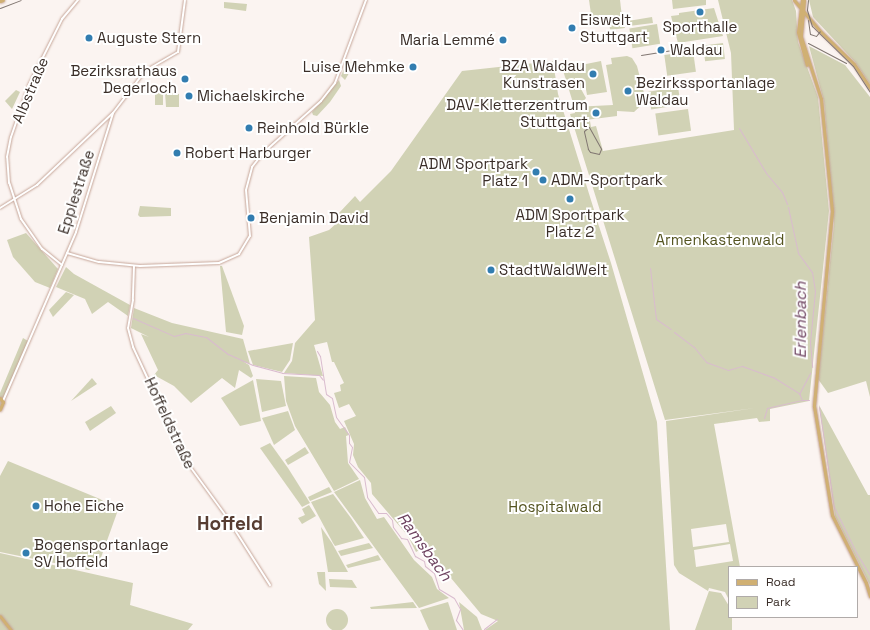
<!DOCTYPE html>
<meta charset="utf-8">
<style>
body{margin:0}
#map{position:relative;width:870px;height:630px;overflow:hidden;background:#fbf4f1;font-family:"Space Grotesk",sans-serif}
div>[style]{position:absolute}
.green>*{inset:0;background:#d1d2b5;transform-origin:0 0}
.round{border-radius:50%}
.stream>*{height:1px;margin:-0.5px;padding:0 0.5px;transform-origin:0.5px;border-radius:0.5px;background:#d9bbce}
.roads{filter:drop-shadow(0 0 1px #c6a699) drop-shadow(0 0 1px #c6a699)}
.minor>*{height:2px;margin:-1px;padding:0 1px;transform-origin:1px;border-radius:1px;background:#fff}
.major>*{height:3px;margin:-1.5px;padding:0 1.5px;transform-origin:1.5px;border-radius:1.5px;background:#d0b073}
.tram>*{height:1px;margin:-0.5px;padding:0 0.5px;transform-origin:0.5px;border-radius:0.5px;background:#807671}
.dots>*{width:11px;height:11px;translate:-50% -50%;box-sizing:border-box;border:2px solid #fff;border-radius:50%}
span{translate:-50% -50%;white-space:nowrap;text-align:center;line-height:1.15;-webkit-text-stroke:4px #fff;paint-order:stroke}
.poi-label{font-size:15px;color:#3a2e28}
.left{translate:0 -50%;text-align:left}
.right{translate:-100% -50%;text-align:right}
.street-label{font-size:15px;color:#3a2e28}
.park-label{font-size:15px;color:#545420}
.water-label{font-size:16px;color:#6d425f;font-style:italic}
.district-label{font-size:19px;color:#573d32;font-weight:700}
.legend{position:absolute;left:728px;top:566px;width:130px;height:52px;box-sizing:border-box;background:#fff;border:1px solid #b0aba9;margin:0;padding:5px 7px;list-style:none;font-size:12px;color:#3a2e28}
.legend li{display:flex;align-items:center;gap:8px;height:20px}
.legend b{width:20px;border:1px solid #b0aba9}
</style>
<div id="map">
<div class="green">
<div style="clip-path:polygon(589px 0,620px 0,622px 17px,592px 21px)"></div>
<div style="clip-path:polygon(672px 0,706px 0,706px 5px,673px 9px)"></div>
<div style="clip-path:polygon(evenodd,718px 0,792px 0,796px 11px,798px 42px,818px 97px,829px 211px,809px 401px,770px 409px,770px 421px,759px 422px,757px 418px,714px 424px,740px 567px,729px 567px,729px 600px,725px 592px,709px 588px,708px 591px,679px 573px,674px 565px,666px 421px,755px 408px,665px 420px,570px 114px,575px 113px,574px 107px,613px 105px,606px 65px,612px 64px,611px 58px,627px 56px,632px 58px,637px 66px,646px 101px,634px 112px,617px 111px,617px 116px,578px 121px,590px 121px,591px 127px,596px 126px,603px 151px,734px 130px,731px 53px,718px 0,726px 524px,729px 542px,693px 547px,691px 529px,726px 524px,718px 0,730px 544px,733px 561px,696px 567px,694px 550px,730px 544px)"></div>
<div style="clip-path:polygon(809px 0,870px 0,870px 84px,855px 62px,813px 17px)"></div>
<div style="clip-path:polygon(224px 2px,247px 4px,246px 11px,224px 8px)"></div>
<div style="clip-path:polygon(714px 8px,723px 36px,678px 43px,671px 16px,679px 15px,679px 13px)"></div>
<div style="clip-path:polygon(652px 17px,653px 23px,629px 26px,628px 21px)"></div>
<div style="left:624px;top:21px;width:7px;height:15px;rotate:82deg"></div>
<div style="left:657px;top:24px;width:20px;height:28px;rotate:81deg"></div>
<div style="left:723px;top:43px;width:16px;height:20px;rotate:83deg"></div>
<div style="clip-path:polygon(809px 46px,845px 65px,870px 97px,870px 397px,866px 381px,828px 393px,818px 379px,834px 224px,824px 102px)"></div>
<div style="left:693px;top:51px;width:21px;height:29px;rotate:82deg"></div>
<div style="clip-path:polygon(553px 61px,558px 94px,595px 213px,590px 215px,595px 214px,611px 263px,657px 422px,670px 630px,485px 630px,498px 621px,481px 614px,425px 547px,416px 552px,408px 536px,372px 494px,371px 483px,358px 467px,353px 455px,354px 444px,344px 421px,356px 416px,349px 404px,339px 408px,334px 393px,341px 391px,340px 385px,344px 383px,334px 362px,332px 362px,327px 342px,314px 345px,323px 376px,284px 373px,292px 361px,295px 343px,315px 320px,309px 237px,329px 230px,339px 221px,339px 213px,355px 196px,360px 202px,391px 171px,462px 71px)"></div>
<div style="clip-path:polygon(601px 61px,607px 92px,587px 95px,585px 84px,581px 89px,586px 98px,580px 105px,574px 106px,561px 64px,580px 62px,581px 65px)"></div>
<div style="clip-path:polygon(347px 62px,355px 63px,345px 80px,341px 76px)"></div>
<div style="clip-path:polygon(339px 80px,341px 86px,330px 102px,317px 116px,313px 115px,312px 112px)"></div>
<div style="left:155px;top:86px;width:8px;height:19px"></div>
<div style="left:678px;top:87px;width:18px;height:30px;rotate:81deg"></div>
<div style="clip-path:polygon(16px 90px,20px 92px,12px 109px,5px 101px)"></div>
<div style="clip-path:polygon(165px 92px,179px 94px,179px 107px,166px 107px)"></div>
<div style="left:688px;top:109px;width:22px;height:33px;rotate:82deg"></div>
<div style="clip-path:polygon(140px 206px,171px 208px,171px 216px,140px 217px,138px 215px)"></div>
<div style="clip-path:polygon(26px 233px,58px 269px,50px 288px,35px 282px,13px 257px,7px 240px)"></div>
<div style="clip-path:polygon(220px 266px,222px 266px,244px 326px,242px 335px,226px 332px)"></div>
<div style="clip-path:polygon(66px 267px,74px 274px,130px 305px,128px 316px,108px 302px,92px 314px,85px 299px,56px 287px)"></div>
<div style="clip-path:polygon(66px 292px,74px 295px,53px 317px,49px 310px)"></div>
<div style="clip-path:polygon(134px 308px,172px 323px,243px 339px,250px 364px,244px 362px,249px 365px,253px 376px,251px 378px,239px 370px,235px 388px,222px 378px,191px 403px,174px 386px,154px 375px,158px 370px,141px 334px,149px 337px,131px 328px)"></div>
<div style="clip-path:polygon(23px 338px,28px 341px,0 407px,0 393px)"></div>
<div style="clip-path:polygon(293px 343px,290px 360px,282px 372px,253px 365px,248px 351px)"></div>
<div style="clip-path:polygon(284px 376px,316px 378px,319px 392px,330px 405px,335px 422px,340px 429px,345px 427px,349px 435px,346px 436px,348px 463px,359px 479px,334px 491px,295px 426px,286px 401px)"></div>
<div style="clip-path:polygon(92px 378px,97px 384px,71px 401px)"></div>
<div style="clip-path:polygon(256px 379px,281px 381px,286px 406px,262px 412px)"></div>
<div style="clip-path:polygon(253px 380px,261px 421px,240px 426px,221px 398px)"></div>
<div style="clip-path:polygon(819px 405px,868px 495px,870px 495px,870px 585px,835px 516px)"></div>
<div style="clip-path:polygon(111px 406px,116px 413px,90px 431px,85px 422px)"></div>
<div style="clip-path:polygon(288px 411px,295px 430px,274px 445px,262px 418px)"></div>
<div style="clip-path:polygon(270px 443px,288px 468px,310px 503px,302px 507px,260px 448px)"></div>
<div style="clip-path:polygon(305px 447px,309px 453px,288px 465px,285px 460px)"></div>
<div style="clip-path:polygon(8px 461px,100px 499px,118px 510px,99px 563px,89px 570px,0 552px,0 476px)"></div>
<div style="clip-path:polygon(360px 480px,365px 498px,377px 519px,384px 517px,414px 560px,432px 577px,437px 589px,449px 598px,419px 608px,334px 492px)"></div>
<div style="clip-path:polygon(329px 487px,332px 492px,310px 501px,308px 497px)"></div>
<div style="clip-path:polygon(333px 494px,351px 518px,364px 538px,335px 546px,333px 543px,311px 502px)"></div>
<div style="clip-path:polygon(309px 505px,316px 516px,302px 524px,298px 518px,305px 515px,302px 509px)"></div>
<div style="clip-path:polygon(321px 527px,332px 543px,348px 572px,328px 572px)"></div>
<div style="clip-path:polygon(369px 543px,373px 548px,341px 556px,338px 551px)"></div>
<div style="clip-path:polygon(0 553px,133px 583px,130px 605px,193px 624px,188px 630px,0 630px)"></div>
<div style="clip-path:polygon(378px 555px,381px 560px,348px 568px,346px 565px)"></div>
<div style="clip-path:polygon(317px 572px,325px 572px,326px 591px,319px 584px)"></div>
<div style="clip-path:polygon(329px 579px,352px 580px,357px 588px,330px 587px)"></div>
<div style="clip-path:polygon(709px 591px,721px 593px,729px 606px,729px 617px,732px 617px,732px 630px,695px 630px)"></div>
<div style="clip-path:polygon(413px 602px,417px 608px,371px 609px,370px 607px)"></div>
<div style="clip-path:polygon(448px 602px,457px 630px,429px 630px,420px 610px)"></div>
<div style="clip-path:polygon(459px 602px,477px 617px,482px 630px,464px 630px)"></div>
<div class="round" style="left:326px;top:609px;width:22px;height:22px"></div>
</div>
<div class="stream">
<div style="left:739px;top:128px;width:52px;rotate:59deg"></div>
<div style="left:766px;top:173px;width:25px;rotate:50deg"></div>
<div style="left:782px;top:192px;width:13px;rotate:67deg"></div>
<div style="left:788px;top:207px;width:47px;rotate:77.7deg"></div>
<div style="left:798px;top:253px;width:24px;rotate:54deg"></div>
<div style="left:812px;top:272px;width:19px;rotate:81deg"></div>
<div style="left:815px;top:291px;width:51px;rotate:95.6deg"></div>
<div style="left:810px;top:342px;width:25px;rotate:85deg"></div>
<div style="left:650px;top:268px;width:51px;rotate:83.3deg"></div>
<div style="left:656px;top:319px;width:18px;rotate:34deg"></div>
<div style="left:133px;top:318px;width:45px;rotate:23.7deg"></div>
<div style="left:174px;top:336px;width:11px;rotate:-15deg"></div>
<div style="left:185px;top:333px;width:21px;rotate:11deg"></div>
<div style="left:206px;top:337px;width:28px;rotate:38deg"></div>
<div style="left:228px;top:354px;width:27px;rotate:24deg"></div>
<div style="left:253px;top:365px;width:30px;rotate:15deg"></div>
<div style="left:282px;top:373px;width:37px;rotate:3deg"></div>
<div style="left:319px;top:375px;width:6px;rotate:51deg"></div>
<div style="left:674px;top:332px;width:25px;rotate:37deg"></div>
<div style="left:694px;top:347px;width:19px;rotate:51deg"></div>
<div style="left:706px;top:362px;width:23px;rotate:20deg"></div>
<div style="left:728px;top:370px;width:15px;rotate:-16deg"></div>
<div style="left:742px;top:366px;width:33px;rotate:20deg"></div>
<div style="left:773px;top:377px;width:31px;rotate:32deg"></div>
<div style="left:799px;top:393px;width:8px;rotate:67deg"></div>
<div style="left:802px;top:400px;width:7px"></div>
<div style="left:317px;top:351px;width:6px;rotate:59deg"></div>
<div style="left:320px;top:356px;width:38px;rotate:81deg"></div>
<div style="left:326px;top:394px;width:7px;rotate:34deg"></div>
<div style="left:332px;top:398px;width:19px;rotate:78deg"></div>
<div style="left:336px;top:417px;width:22px;rotate:54deg"></div>
<div style="left:349px;top:435px;width:8px;rotate:90deg"></div>
<div style="left:349px;top:443px;width:5px;rotate:53deg"></div>
<div style="left:352px;top:447px;width:15px;rotate:101deg"></div>
<div style="left:349px;top:462px;width:21px;rotate:45deg"></div>
<div style="left:364px;top:477px;width:20px;rotate:81deg"></div>
<div style="left:367px;top:497px;width:19px;rotate:55deg"></div>
<div style="left:378px;top:513px;width:8px"></div>
<div style="left:386px;top:513px;width:9px;rotate:49deg"></div>
<div style="left:392px;top:520px;width:7px;rotate:82deg"></div>
<div style="left:393px;top:527px;width:14px;rotate:54deg"></div>
<div style="left:401px;top:538px;width:6px;rotate:9deg"></div>
<div style="left:407px;top:539px;width:19px;rotate:65deg"></div>
<div style="left:415px;top:556px;width:10px;rotate:29deg"></div>
<div style="left:424px;top:561px;width:5px;rotate:79deg"></div>
<div style="left:425px;top:566px;width:11px;rotate:38deg"></div>
<div style="left:434px;top:573px;width:17px;rotate:73deg"></div>
<div style="left:439px;top:589px;width:17px;rotate:31deg"></div>
<div style="left:454px;top:598px;width:13px;rotate:61deg"></div>
<div style="left:460px;top:609px;width:12px;rotate:110deg"></div>
<div style="left:456px;top:620px;width:12px;rotate:55deg"></div>
<div style="left:799px;top:394px;width:24px;rotate:-62deg"></div>
<div style="left:819px;top:407px;width:101px;rotate:81.5deg"></div>
<div style="left:834px;top:507px;width:50px;rotate:63.9deg"></div>
<div style="left:856px;top:552px;width:27px;rotate:59deg"></div>
<div style="left:764px;top:418px;width:10px;rotate:-73deg"></div>
<div style="left:767px;top:408px;width:35px;rotate:-13deg"></div>
<div style="left:484px;top:629px;width:16px;rotate:-38deg"></div>
</div>
<div class="roads">
<div class="minor">
<div style="left:0;top:208px;width:44px;rotate:-31.9deg"></div>
<div style="left:37px;top:185px;width:105px;rotate:-43.5deg"></div>
<div style="left:67px;top:253px;width:33px;rotate:16deg"></div>
<div style="left:99px;top:262px;width:41px;rotate:5.6deg"></div>
<div style="left:140px;top:266px;width:79px;rotate:-2.2deg"></div>
<div style="left:219px;top:263px;width:22px;rotate:-24deg"></div>
<div style="left:239px;top:254px;width:21px;rotate:-59deg"></div>
<div style="left:250px;top:236px;width:46px;rotate:-95deg"></div>
<div style="left:246px;top:190px;width:24px;rotate:-75deg"></div>
<div style="left:252px;top:167px;width:18px;rotate:-52deg"></div>
<div style="left:263px;top:153px;width:78px;rotate:-41.9deg"></div>
<div style="left:321px;top:101px;width:23px;rotate:-52deg"></div>
<div style="left:335px;top:83px;width:89px;rotate:-69.5deg"></div>
<div style="left:62px;top:265px;width:26px;rotate:-141deg"></div>
<div style="left:42px;top:249px;width:37px;rotate:-125deg"></div>
<div style="left:21px;top:219px;width:38px;rotate:-108deg"></div>
<div style="left:9px;top:183px;width:26px;rotate:-94deg"></div>
<div style="left:7px;top:157px;width:20px;rotate:-79deg"></div>
<div style="left:11px;top:137px;width:55px;rotate:-70.9deg"></div>
<div style="left:29px;top:85px;width:74px;rotate:-63.4deg"></div>
<div style="left:62px;top:19px;width:25px;rotate:-50deg"></div>
<div style="left:134px;top:266px;width:34px;rotate:92deg"></div>
<div style="left:133px;top:300px;width:28px;rotate:100deg"></div>
<div style="left:128px;top:328px;width:20px;rotate:75deg"></div>
<div style="left:133px;top:347px;width:126px;rotate:65.1deg"></div>
<div style="left:186px;top:461px;width:68px;rotate:54deg"></div>
<div style="left:226px;top:516px;width:82px;rotate:57.5deg"></div>
<div style="left:3px;top:401px;width:184px;rotate:-66.6deg"></div>
<div style="left:76px;top:232px;width:125px;rotate:-72.7deg"></div>
<div style="left:113px;top:113px;width:53px;rotate:-52.7deg"></div>
<div style="left:145px;top:71px;width:38px;rotate:-30deg"></div>
<div style="left:178px;top:52px;width:52px;rotate:-82.3deg"></div>
</div>
<div class="major">
<div style="left:794px;top:0;width:40px;rotate:50deg"></div>
<div style="left:820px;top:31px;width:47px;rotate:44.1deg"></div>
<div style="left:854px;top:64px;width:29px;rotate:56deg"></div>
<div style="left:802px;top:0;width:32px;rotate:97deg"></div>
<div style="left:798px;top:32px;width:34px;rotate:75deg"></div>
<div style="left:804px;top:0;width:37px;rotate:95deg"></div>
<div style="left:801px;top:37px;width:65px;rotate:72.1deg"></div>
<div style="left:821px;top:99px;width:113px;rotate:84.4deg"></div>
<div style="left:832px;top:211px;width:196px;rotate:95.3deg"></div>
<div style="left:814px;top:406px;width:110px;rotate:80.6deg"></div>
<div style="left:832px;top:515px;width:76px;rotate:63.4deg"></div>
<div style="left:866px;top:583px;width:14px;rotate:73deg"></div>
<div style="left:0;top:1px;width:3px;rotate:-18deg"></div>
<div style="left:0;top:398px;width:5px;rotate:53deg"></div>
<div style="left:3px;top:402px;width:8px;rotate:113deg"></div>
<div style="left:0;top:616px;width:18px;rotate:52deg"></div>
</div>
</div>
<div class="tram">
<div style="left:808px;top:0;width:10px;rotate:96deg"></div>
<div style="left:807px;top:10px;width:17px;rotate:73deg"></div>
<div style="left:812px;top:26px;width:57px;rotate:44.3deg"></div>
<div style="left:853px;top:66px;width:31px;rotate:57deg"></div>
<div style="left:0;top:8px;width:22px;rotate:-21deg"></div>
<div style="left:808px;top:20px;width:14px;rotate:82deg"></div>
<div style="left:810px;top:34px;width:6px;rotate:18deg"></div>
<div style="left:816px;top:36px;width:6px;rotate:-51deg"></div>
<div style="left:808px;top:43px;width:43px;rotate:27.8deg"></div>
<div style="left:641px;top:55px;width:30px;rotate:-9deg"></div>
<div style="left:589px;top:127px;width:25px;rotate:61deg"></div>
<div style="left:601px;top:149px;width:5px;rotate:112deg"></div>
<div style="left:599px;top:154px;width:9px;rotate:-167deg"></div>
<div style="left:590px;top:152px;width:4px;rotate:-124deg"></div>
<div style="left:588px;top:149px;width:18px;rotate:-103deg"></div>
<div style="left:584px;top:131px;width:6px;rotate:-39deg"></div>
</div>
<div class="dots">
<div style="left:700px;top:12px;background:#327db0"></div>
<div style="left:572px;top:28px;background:#327db0"></div>
<div style="left:89px;top:38px;background:#327db0"></div>
<div style="left:503px;top:40px;background:#327db0"></div>
<div style="left:661px;top:50px;background:#327db0"></div>
<div style="left:413px;top:67px;background:#327db0"></div>
<div style="left:593px;top:74px;background:#327db0"></div>
<div style="left:185px;top:79px;background:#327db0"></div>
<div style="left:628px;top:91px;background:#327db0"></div>
<div style="left:189px;top:96px;background:#327db0"></div>
<div style="left:596px;top:113px;background:#327db0"></div>
<div style="left:249px;top:128px;background:#327db0"></div>
<div style="left:177px;top:153px;background:#327db0"></div>
<div style="left:536px;top:172px;background:#327db0"></div>
<div style="left:543px;top:180px;background:#327db0"></div>
<div style="left:570px;top:199px;background:#327db0"></div>
<div style="left:251px;top:218px;background:#327db0"></div>
<div style="left:491px;top:270px;background:#327db0"></div>
<div style="left:36px;top:506px;background:#327db0"></div>
<div style="left:26px;top:553px;background:#327db0"></div>
</div>
<div class="poi-label">
<span class="left" style="left:580px;top:28px">Eiswelt<br>Stuttgart</span>
<span style="left:700px;top:27px">Sporthalle</span>
<span class="left" style="left:97px;top:38px">Auguste Stern</span>
<span class="right" style="left:495px;top:40px">Maria Lemmé</span>
<span class="left" style="left:670px;top:50px">Waldau</span>
<span class="right" style="left:585px;top:74px">BZA Waldau<br>Kunstrasen</span>
<span class="right" style="left:405px;top:67px">Luise Mehmke</span>
<span class="right" style="left:177px;top:79px">Bezirksrathaus<br>Degerloch</span>
<span class="left" style="left:636px;top:91px">Bezirkssportanlage<br>Waldau</span>
<span class="left" style="left:197px;top:96px">Michaelskirche</span>
<span class="right" style="left:588px;top:113px">DAV-Kletterzentrum<br>Stuttgart</span>
<span class="left" style="left:257px;top:128px">Reinhold Bürkle</span>
<span class="left" style="left:185px;top:153px">Robert Harburger</span>
<span class="right" style="left:528px;top:172px">ADM Sportpark<br>Platz 1</span>
<span class="left" style="left:551px;top:180px">ADM-Sportpark</span>
<span style="left:570px;top:223px">ADM Sportpark<br>Platz 2</span>
<span class="left" style="left:259px;top:218px">Benjamin David</span>
<span class="left" style="left:499px;top:270px">StadtWaldWelt</span>
<span class="left" style="left:44px;top:506px">Hohe Eiche</span>
<span class="left" style="left:34px;top:553px">Bogensportanlage<br>SV Hoffeld</span>
</div>
<div class="street-label">
<span style="left:30px;top:90px;rotate:-67deg">Albstraße</span>
<span style="left:76px;top:192px;rotate:-72deg">Epplestraße</span>
<span style="left:170px;top:423px;rotate:65deg">Hoffeldstraße</span>
</div>
<div class="park-label">
<span style="left:720px;top:240px">Armenkastenwald</span>
<span style="left:555px;top:507px">Hospitalwald</span>
</div>
<div class="water-label">
<span style="left:801px;top:320px;rotate:-90deg">Erlenbach</span>
<span style="left:424px;top:547px;rotate:54deg">Ramsbach</span>
</div>
<div class="district-label">
<span style="left:230px;top:524px">Hoffeld</span>
</div>
<ul class="legend">
<li><b style="height:5px;background:#d0b073"></b>Road</li>
<li><b style="height:11px;background:#d1d2b5"></b>Park</li>
</ul>
</div>
